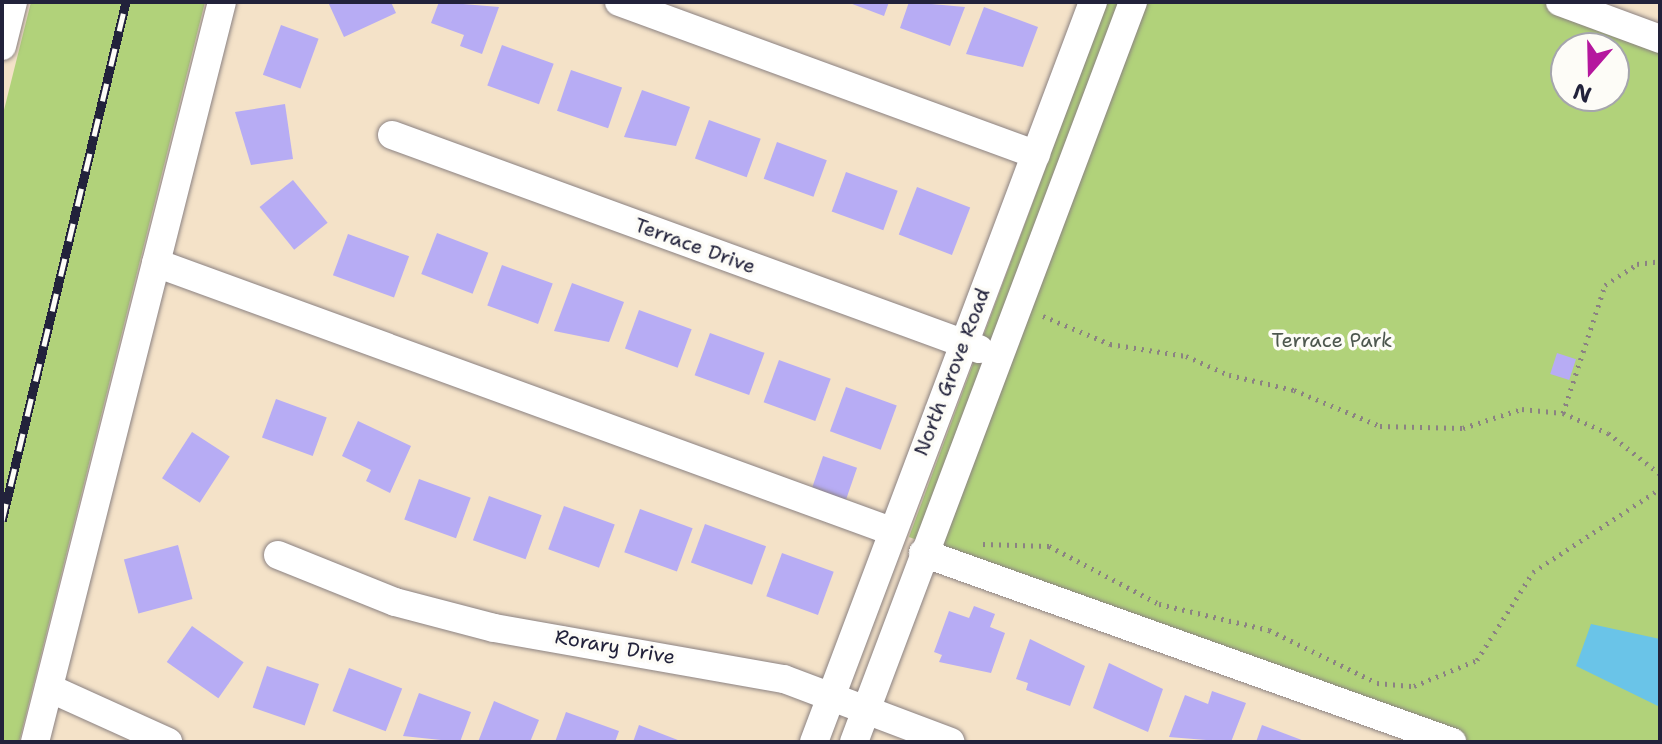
<!DOCTYPE html>
<style>
body{margin:0}
#map{position:relative;width:1662px;height:744px;overflow:hidden;background:#f4e2c8;font-family:"Shantell Sans",sans-serif}
div>[style]{position:absolute}
.green>*{inset:0;background:#b1d27a}
.water>*{inset:0;background:#6ac4e8}
.building>*{inset:0;background:#b7acf4;transform-origin:0 0}
.path>*{height:5px;margin-top:-2.5px;transform-origin:0;background:repeating-linear-gradient(90deg,#8b8282 0 2px,transparent 0 8px)}
.roads{filter:drop-shadow(0 0 2px #8b8282) drop-shadow(0 0 2px #8b8282)}
.minor>*{height:28px;margin:-14px;padding:0 14px;transform-origin:14px;border-radius:14px;background:#fff}
.rail>*{height:9px;margin-top:-4.5px;transform-origin:0;background:repeating-linear-gradient(90deg,#fdfcf7 0 18px,#22223b 0 36px);box-sizing:border-box;border-block:2px solid #22223b}
span{translate:-50% -50%;white-space:nowrap;text-align:center;line-height:1.15;-webkit-text-stroke:7px #fdfcf7;paint-order:stroke}
.street-label{font-size:20px;color:#22223b}
.park-label{font-size:20px;color:#4d574e}
.frame{position:absolute;inset:0;border:4px solid #22223b;pointer-events:none}
.north{position:absolute;left:1550px;top:32px;width:80px;height:80px;box-sizing:border-box;background:#fdfcf7;border:2px solid #a5a5ac;border-radius:50%;rotate:200deg;font-size:22px;font-weight:700;line-height:32px;text-align:center;color:#22223b}
.north::after{content:'';display:block;margin:auto;width:28px;height:36px;background:#b5179e;clip-path:polygon(50% 0,100% 100%,50% 72%,0 100%)}
</style>
<div id="map">
<div class="green">
<div style="clip-path:polygon(31px 2px,205px 2px,19px 742px,2px 742px,2px 118px)"></div>
<div style="clip-path:polygon(evenodd,1107px 2px,1560px 2px,1660px 39px,1660px 742px,1463px 742px,909px 537px,1107px 2px,1566px 48px,1614px 48px,1614px 96px,1566px 96px,1566px 48px)"></div>
</div>
<div class="water">
<div style="clip-path:polygon(1591px 624px,1660px 639px,1660px 707px,1576px 666px)"></div>
</div>
<div class="building">
<div style="clip-path:polygon(328px 2px,391px 2px,396px 13px,344px 37px)"></div>
<div style="clip-path:polygon(439px 2px,499px 7px,482px 54px,460px 46px,464px 35px,431px 23px)"></div>
<div style="clip-path:polygon(847px 2px,889px 2px,884px 16px)"></div>
<div style="clip-path:polygon(909px 2px,965px 7px,950px 46px,900px 28px)"></div>
<div style="clip-path:polygon(984px 7px,1038px 27px,1023px 67px,966px 54px)"></div>
<div style="left:281px;top:25px;width:40px;height:53px;rotate:20deg"></div>
<div style="left:502px;top:45px;width:55px;height:43px;rotate:20deg"></div>
<div style="left:571px;top:70px;width:54px;height:43px;rotate:19deg"></div>
<div style="clip-path:polygon(642px 90px,690px 107px,676px 146px,624px 137px)"></div>
<div style="clip-path:polygon(285px 104px,293px 159px,251px 165px,235px 112px)"></div>
<div style="left:709px;top:120px;width:55px;height:41px;rotate:20deg"></div>
<div style="left:777px;top:142px;width:53px;height:39px;rotate:20deg"></div>
<div style="left:846px;top:172px;width:55px;height:42px;rotate:20deg"></div>
<div style="left:293px;top:180px;width:55px;height:43px;rotate:51deg"></div>
<div style="left:917px;top:187px;width:57px;height:51px;rotate:21deg"></div>
<div style="left:437px;top:233px;width:55px;height:44px;rotate:21deg"></div>
<div style="left:348px;top:234px;width:65px;height:44px;rotate:20deg"></div>
<div style="left:502px;top:265px;width:54px;height:43px;rotate:20deg"></div>
<div style="clip-path:polygon(572px 283px,624px 302px,609px 342px,554px 331px)"></div>
<div style="left:639px;top:310px;width:56px;height:41px;rotate:20deg"></div>
<div style="left:710px;top:333px;width:58px;height:45px;rotate:20deg"></div>
<div style="left:1557px;top:353px;width:20px;height:22px;rotate:18deg"></div>
<div style="left:779px;top:360px;width:55px;height:45px;rotate:20deg"></div>
<div style="left:846px;top:387px;width:54px;height:47px;rotate:20deg"></div>
<div style="left:276px;top:399px;width:54px;height:41px;rotate:20deg"></div>
<div style="clip-path:polygon(358px 421px,411px 446px,390px 493px,366px 481px,371px 470px,342px 456px)"></div>
<div style="left:192px;top:432px;width:45px;height:55px;rotate:33deg"></div>
<div style="left:823px;top:456px;width:36px;height:34px;rotate:19deg"></div>
<div style="left:419px;top:479px;width:55px;height:43px;rotate:20deg"></div>
<div style="left:489px;top:496px;width:56px;height:47px;rotate:20deg"></div>
<div style="left:564px;top:506px;width:54px;height:46px;rotate:20deg"></div>
<div style="left:640px;top:509px;width:56px;height:46px;rotate:20deg"></div>
<div style="left:705px;top:524px;width:65px;height:41px;rotate:20deg"></div>
<div style="left:178px;top:545px;width:56px;height:56px;rotate:75deg"></div>
<div style="left:782px;top:553px;width:55px;height:46px;rotate:20deg"></div>
<div style="clip-path:polygon(974px 606px,995px 614px,990px 627px,1005px 633px,991px 673px,939px 662px,942px 655px,934px 652px,949px 611px,969px 618px)"></div>
<div style="left:192px;top:626px;width:63px;height:44px;rotate:35deg"></div>
<div style="clip-path:polygon(1030px 639px,1085px 666px,1070px 706px,1026px 690px,1028px 683px,1016px 679px)"></div>
<div style="clip-path:polygon(1109px 663px,1163px 689px,1148px 732px,1093px 708px)"></div>
<div style="left:267px;top:666px;width:55px;height:44px;rotate:19deg"></div>
<div style="left:349px;top:668px;width:57px;height:46px;rotate:21deg"></div>
<div style="clip-path:polygon(1212px 691px,1246px 703px,1231px 742px,1169px 737px,1185px 695px,1208px 704px)"></div>
<div style="clip-path:polygon(419px 693px,471px 712px,460px 742px,403px 736px)"></div>
<div style="clip-path:polygon(494px 701px,539px 720px,530px 742px,478px 742px)"></div>
<div style="clip-path:polygon(566px 712px,619px 731px,615px 742px,555px 742px)"></div>
<div style="clip-path:polygon(639px 725px,683px 742px,633px 742px)"></div>
<div style="clip-path:polygon(1262px 725px,1307px 742px,1256px 742px)"></div>
</div>
<div class="path">
<div style="left:1043px;top:316px;width:73px;rotate:22.7deg"></div>
<div style="left:1110px;top:344px;width:77px;rotate:9deg"></div>
<div style="left:1186px;top:356px;width:47px;rotate:23.8deg"></div>
<div style="left:1229px;top:375px;width:67px;rotate:13deg"></div>
<div style="left:1294px;top:390px;width:93px;rotate:22.7deg"></div>
<div style="left:1380px;top:426px;width:83px;rotate:1.4deg"></div>
<div style="left:1463px;top:428px;width:62px;rotate:-17.9deg"></div>
<div style="left:1522px;top:409px;width:41px;rotate:5.6deg"></div>
<div style="left:1563px;top:413px;width:49px;rotate:24deg"></div>
<div style="left:1608px;top:433px;width:66px;rotate:38.3deg"></div>
<div style="left:1563px;top:413px;width:135px;rotate:-71.8deg"></div>
<div style="left:1605px;top:285px;width:38px;rotate:-33deg"></div>
<div style="left:1637px;top:264px;width:23px;rotate:-7deg"></div>
<div style="left:983px;top:544px;width:66px;rotate:1.7deg"></div>
<div style="left:1049px;top:546px;width:124px;rotate:27.8deg"></div>
<div style="left:1159px;top:604px;width:113px;rotate:13.3deg"></div>
<div style="left:1269px;top:630px;width:120px;rotate:26.1deg"></div>
<div style="left:1377px;top:683px;width:37px;rotate:5deg"></div>
<div style="left:1414px;top:686px;width:68px;rotate:-22.4deg"></div>
<div style="left:1477px;top:660px;width:104px;rotate:-57.5deg"></div>
<div style="left:1533px;top:572px;width:152px;rotate:-33.2deg"></div>
</div>
<div class="roads">
<div class="minor">
<div style="left:619px;top:2px;width:444px;rotate:20.1deg"></div>
<div style="left:1560px;top:2px;width:107px;rotate:20.3deg"></div>
<div style="left:2px;top:46px;width:45px;rotate:-76deg"></div>
<div style="left:392px;top:135px;width:625px;rotate:20.03deg"></div>
<div style="left:156px;top:263px;width:782px;rotate:20.03deg"></div>
<div style="left:923px;top:553px;width:562px;rotate:19.66deg"></div>
<div style="left:278px;top:555px;width:126px;rotate:21.9deg"></div>
<div style="left:395px;top:602px;width:102px;rotate:14.7deg"></div>
<div style="left:494px;top:628px;width:294px;rotate:10deg"></div>
<div style="left:784px;top:679px;width:178px;rotate:20.7deg"></div>
<div style="left:49px;top:688px;width:131px;rotate:24.4deg"></div>
<div style="left:35px;top:742px;width:763px;rotate:-75.82deg"></div>
<div style="left:814px;top:742px;width:791px;rotate:-69.34deg"></div>
<div style="left:854px;top:742px;width:791px;rotate:-69.34deg"></div>
</div>
</div>
<div class="rail">
<div style="left:2px;top:521px;width:534px;rotate:-76.56deg"></div>
</div>
<div class="street-label">
<span style="left:695px;top:246px;rotate:20deg">Terrace Drive</span>
<span style="left:952px;top:372px;rotate:-69deg">North Grove Road</span>
<span style="left:615px;top:647px;rotate:10deg">Rorary Drive</span>
</div>
<div class="park-label">
<span style="left:1332px;top:340px">Terrace Park</span>
</div>
<div class="frame"></div>
<div class="north">N</div>
</div>
